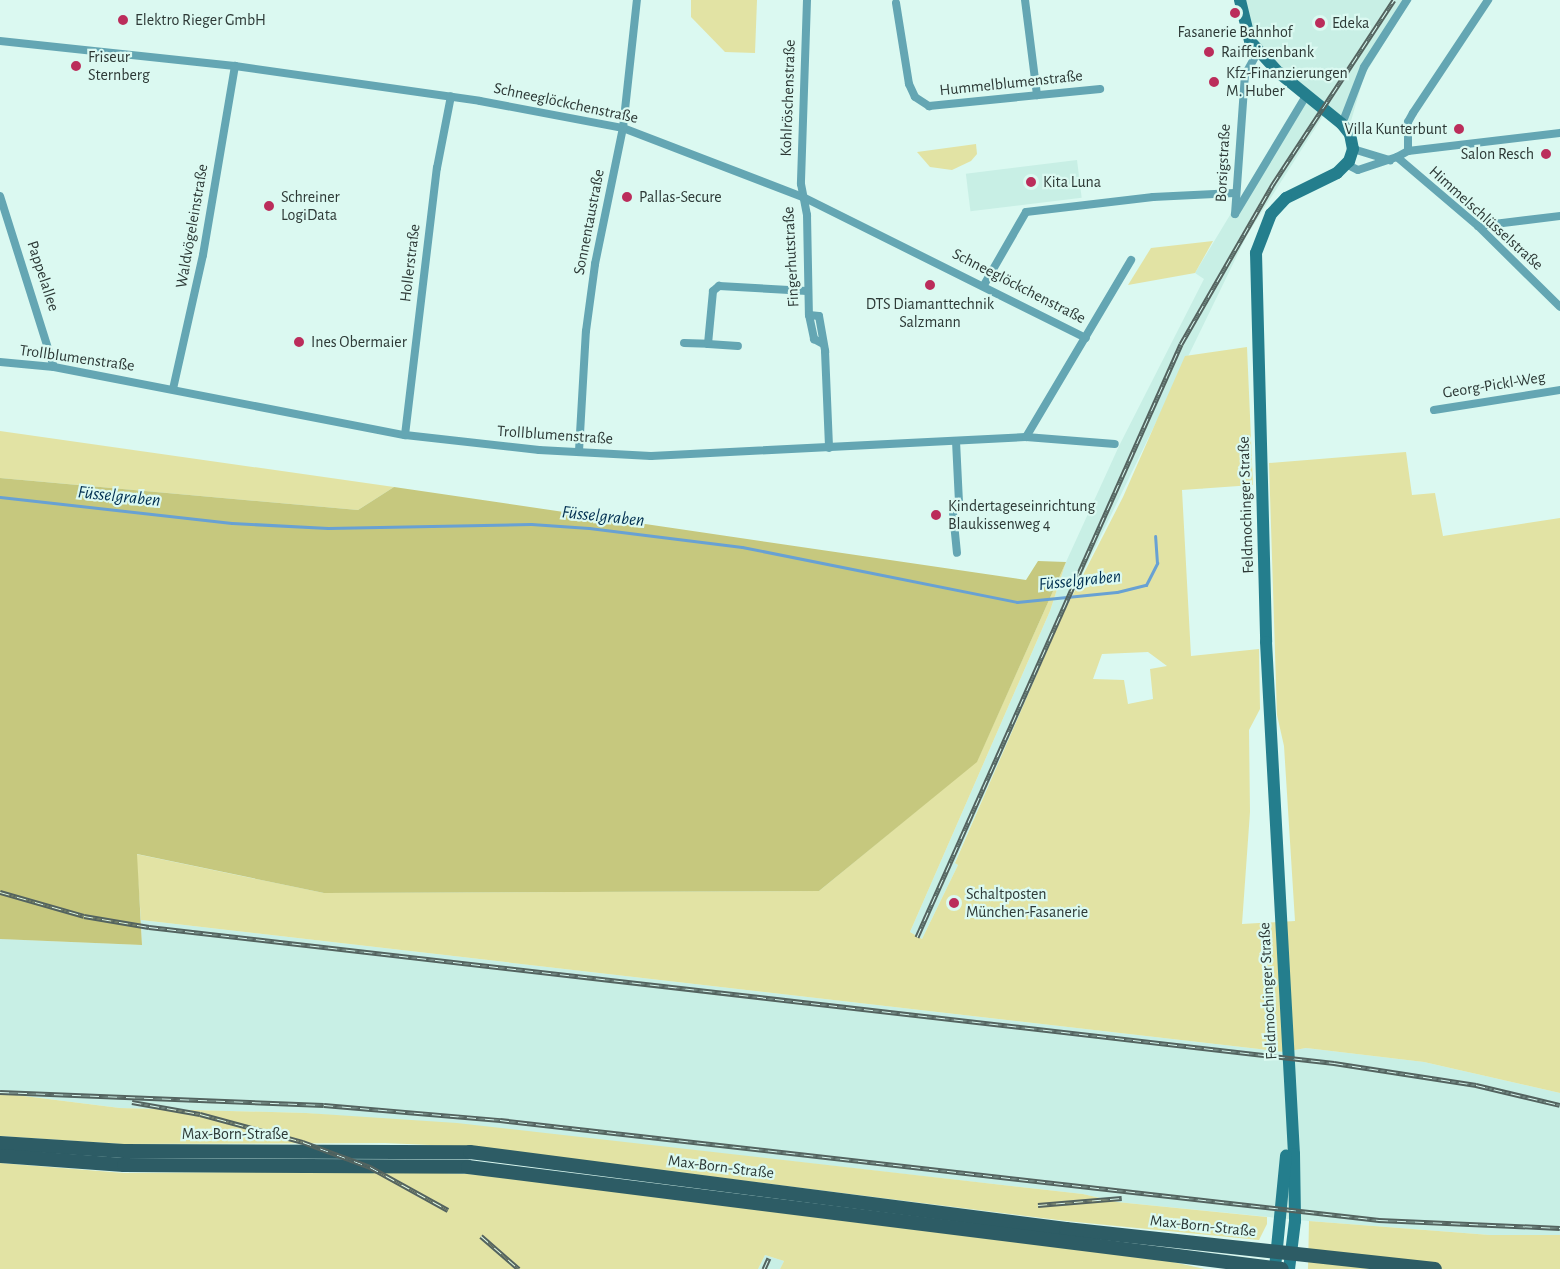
<!DOCTYPE html>
<meta charset="utf-8">
<style>
body{margin:0}
#map{position:relative;width:1560px;height:1269px;overflow:hidden;background:#dbf9f1;font-family:"Alegreya Sans",sans-serif}
div>[style]{position:absolute}
.built>*{inset:0;background:#c8efe5;transform-origin:0 0}
.green>*{inset:0;background:#e2e3a4}
.forest>*{inset:0;background:#c6c87e}
.stream>*{height:3px;margin:-1.5px;padding:0 1.5px;transform-origin:1.5px;border-radius:1.5px;background:#68a1d3}
.minor>*{height:8px;margin:-4px;padding:0 4px;transform-origin:4px;border-radius:4px;background:#64a6b3}
.secondary>*{height:12px;margin:-6px;padding:0 6px;transform-origin:6px;border-radius:6px;background:#247e8d}
.primary>*{height:14px;margin:-7px;padding:0 7px;transform-origin:7px;border-radius:7px;background:#2d5c65}
.rail>*{height:5px;margin-top:-2.5px;transform-origin:0;background:repeating-linear-gradient(90deg,#dbf9f1 0 9px,#53635f 0 18px);box-sizing:border-box;border-block:2px solid #53635f}
.dots>*{width:16px;height:16px;translate:-50% -50%;box-sizing:border-box;border:3px solid #dbf9f1;border-radius:50%}
span{translate:-50% -50%;white-space:nowrap;text-align:center;line-height:1.15;-webkit-text-stroke:4.5px #dbf9f1;paint-order:stroke}
.poi-label{font-size:16px;color:#2d3936}
.left{translate:0 -50%;text-align:left}
.right{translate:-100% -50%;text-align:right}
.street-label{font-size:16px;color:#2d3936}
.water-label{font-size:18px;color:#012f50;font-style:italic}
</style>
<div id="map">
<div class="built">
<div style="clip-path:polygon(1243px 0,1410px 0,1364px 76px,1351px 121px,1323px 116px,1247px 235px,1063px 614px,955px 862px,958px 865px,922px 939px,910px 932px,1050px 611px,1066px 562px,1119px 446px,1204px 279px,1195px 273px,1303px 94px,1248px 30px)"></div>
<div style="left:1077px;top:160px;width:38px;height:112px;rotate:83deg"></div>
<div style="clip-path:polygon(141px 920px,1284px 1052px,1306px 1048px,1424px 1062px,1560px 1093px,1560px 1235px,1490px 1235px,1309px 1221px,1117px 1202px,1083px 1194px,618px 1142px,306px 1113px,120px 1108px,0 1093px,0 939px,142px 945px)"></div>
<div style="clip-path:polygon(765px 1255px,784px 1261px,780px 1269px,758px 1269px)"></div>
</div>
<div class="green">
<div style="clip-path:polygon(691px 0,757px 0,755px 53px,725px 52px,691px 17px)"></div>
<div style="clip-path:polygon(976px 144px,977px 154px,971px 161px,952px 170px,930px 167px,917px 152px)"></div>
<div style="clip-path:polygon(1213px 241px,1195px 273px,1128px 285px,1151px 248px)"></div>
<div style="clip-path:polygon(evenodd,1247px 347px,1253px 485px,1182px 490px,1191px 656px,1259px 649px,1260px 709px,1249px 730px,1250px 812px,1242px 924px,1295px 921px,1284px 746px,1277px 715px,1269px 463px,1406px 452px,1412px 495px,1435px 493px,1443px 536px,1560px 518px,1560px 1093px,1424px 1062px,1306px 1048px,1284px 1052px,141px 920px,136px 854px,324px 893px,819px 891px,977px 761px,1066px 562px,1050px 611px,910px 932px,922px 939px,958px 865px,955px 863px,1063px 614px,1123px 497px,1185px 356px,1247px 347px,1148px 652px,1167px 666px,1150px 669px,1153px 699px,1128px 704px,1124px 680px,1093px 679px,1102px 654px,1148px 652px)"></div>
<div style="clip-path:polygon(0 431px,394px 487px,358px 510px,0 478px)"></div>
<div style="clip-path:polygon(0 1093px,120px 1108px,306px 1113px,457px 1123px,1083px 1194px,1117px 1202px,1267px 1217px,1267px 1224px,1259px 1240px,1066px 1221px,474px 1147px,385px 1143px,121px 1144px,0 1136px)"></div>
<div style="clip-path:polygon(0 1163px,124px 1173px,390px 1171px,468px 1174px,562px 1183px,1159px 1259px,1205px 1269px,780px 1269px,784px 1261px,765px 1255px,758px 1269px,0 1269px)"></div>
<div style="clip-path:polygon(1309px 1221px,1490px 1235px,1560px 1235px,1560px 1269px,1308px 1269px)"></div>
</div>
<div class="forest">
<div style="clip-path:polygon(0 478px,358px 510px,394px 487px,1026px 580px,1038px 561px,1066px 562px,977px 762px,819px 891px,324px 893px,137px 854px,142px 945px,0 939px)"></div>
</div>
<div class="stream">
<div style="left:0;top:497px;width:233px;rotate:6.4deg"></div>
<div style="left:232px;top:523px;width:96px;rotate:3deg"></div>
<div style="left:328px;top:528px;width:203px;rotate:-1.1deg"></div>
<div style="left:531px;top:524px;width:58px;rotate:3.9deg"></div>
<div style="left:589px;top:528px;width:154px;rotate:7.1deg"></div>
<div style="left:742px;top:547px;width:280px;rotate:11.3deg"></div>
<div style="left:1017px;top:602px;width:100px;rotate:-5.7deg"></div>
<div style="left:1117px;top:592px;width:30px;rotate:-14deg"></div>
<div style="left:1146px;top:585px;width:25px;rotate:-63deg"></div>
<div style="left:1157px;top:563px;width:27px;rotate:-94deg"></div>
</div>
<div class="minor">
<div style="left:807px;top:0;width:184px;rotate:91.9deg"></div>
<div style="left:801px;top:184px;width:32px;rotate:79deg"></div>
<div style="left:807px;top:215px;width:100px;rotate:88.9deg"></div>
<div style="left:809px;top:315px;width:25px;rotate:78deg"></div>
<div style="left:814px;top:339px;width:10px;rotate:29deg"></div>
<div style="left:1025px;top:0;width:96px;rotate:82.8deg"></div>
<div style="left:896px;top:3px;width:82px;rotate:80.9deg"></div>
<div style="left:909px;top:84px;width:14px;rotate:65deg"></div>
<div style="left:915px;top:97px;width:17px;rotate:33deg"></div>
<div style="left:929px;top:106px;width:172px;rotate:-5.7deg"></div>
<div style="left:0;top:41px;width:236px;rotate:6.1deg"></div>
<div style="left:235px;top:66px;width:247px;rotate:8.1deg"></div>
<div style="left:480px;top:101px;width:146px;rotate:10.7deg"></div>
<div style="left:623px;top:128px;width:193px;rotate:21deg"></div>
<div style="left:803px;top:197px;width:316px;rotate:26.5deg"></div>
<div style="left:1342px;top:124px;width:61px;rotate:-68.9deg"></div>
<div style="left:1364px;top:67px;width:80px;rotate:-57.3deg"></div>
<div style="left:1353px;top:149px;width:39px;rotate:17deg"></div>
<div style="left:1408px;top:151px;width:153px;rotate:-6.8deg"></div>
<div style="left:1397px;top:157px;width:13px;rotate:-29deg"></div>
<div style="left:1408px;top:151px;width:29px;rotate:-90deg"></div>
<div style="left:1408px;top:122px;width:10px;rotate:-61deg"></div>
<div style="left:1413px;top:113px;width:136px;rotate:-56.4deg"></div>
<div style="left:1346px;top:164px;width:13px;rotate:27deg"></div>
<div style="left:1358px;top:170px;width:41px;rotate:-18.4deg"></div>
<div style="left:1397px;top:157px;width:106px;rotate:40.4deg"></div>
<div style="left:1478px;top:226px;width:115px;rotate:44.6deg"></div>
<div style="left:0;top:196px;width:179px;rotate:72.5deg"></div>
<div style="left:1235px;top:214px;width:139px;rotate:-85.9deg"></div>
<div style="left:1245px;top:75px;width:26px;rotate:-61deg"></div>
<div style="left:1235px;top:214px;width:138px;rotate:-59deg"></div>
<div style="left:1478px;top:226px;width:83px;rotate:-7deg"></div>
<div style="left:984px;top:285px;width:84px;rotate:-60.1deg"></div>
<div style="left:1026px;top:212px;width:128px;rotate:-6.7deg"></div>
<div style="left:1153px;top:197px;width:82px;rotate:-2.8deg"></div>
<div style="left:809px;top:315px;width:10px;rotate:6deg"></div>
<div style="left:819px;top:316px;width:36px;rotate:80deg"></div>
<div style="left:825px;top:351px;width:97px;rotate:87.6deg"></div>
<div style="left:684px;top:343px;width:24px;rotate:2deg"></div>
<div style="left:708px;top:344px;width:53px;rotate:-84.6deg"></div>
<div style="left:713px;top:291px;width:8px;rotate:-40deg"></div>
<div style="left:719px;top:286px;width:88px;rotate:3.3deg"></div>
<div style="left:708px;top:344px;width:30px;rotate:4deg"></div>
<div style="left:0;top:362px;width:54px;rotate:5.3deg"></div>
<div style="left:54px;top:367px;width:358px;rotate:11deg"></div>
<div style="left:405px;top:435px;width:135px;rotate:6.4deg"></div>
<div style="left:539px;top:450px;width:112px;rotate:3.1deg"></div>
<div style="left:651px;top:456px;width:375px;rotate:-2.9deg"></div>
<div style="left:1026px;top:437px;width:89px;rotate:4.5deg"></div>
<div style="left:173px;top:389px;width:137px;rotate:-77.4deg"></div>
<div style="left:203px;top:255px;width:192px;rotate:-80.4deg"></div>
<div style="left:1434px;top:410px;width:128px;rotate:-9deg"></div>
<div style="left:405px;top:435px;width:269px;rotate:-83.2deg"></div>
<div style="left:437px;top:168px;width:73px;rotate:-79deg"></div>
<div style="left:1026px;top:437px;width:206px;rotate:-59.3deg"></div>
<div style="left:956px;top:441px;width:61px;rotate:87.2deg"></div>
<div style="left:959px;top:502px;width:7px;rotate:172deg"></div>
<div style="left:952px;top:503px;width:50px;rotate:84.3deg"></div>
<div style="left:579px;top:451px;width:120px;rotate:-86.7deg"></div>
<div style="left:586px;top:331px;width:68px;rotate:-82.3deg"></div>
<div style="left:595px;top:264px;width:139px;rotate:-78.4deg"></div>
<div style="left:623px;top:128px;width:129px;rotate:-83.8deg"></div>
</div>
<div class="secondary">
<div style="left:1240px;top:0;width:42px;rotate:76.3deg"></div>
<div style="left:1250px;top:41px;width:42px;rotate:47.9deg"></div>
<div style="left:1278px;top:72px;width:82px;rotate:39.1deg"></div>
<div style="left:1342px;top:124px;width:13px;rotate:51deg"></div>
<div style="left:1350px;top:134px;width:15px;rotate:79deg"></div>
<div style="left:1353px;top:149px;width:13px;rotate:108deg"></div>
<div style="left:1349px;top:161px;width:17px;rotate:135deg"></div>
<div style="left:1337px;top:173px;width:57px;rotate:153.9deg"></div>
<div style="left:1286px;top:198px;width:22px;rotate:133deg"></div>
<div style="left:1271px;top:214px;width:42px;rotate:111deg"></div>
<div style="left:1256px;top:253px;width:389px;rotate:88.5deg"></div>
<div style="left:1266px;top:642px;width:513px;rotate:86.87deg"></div>
<div style="left:1294px;top:1154px;width:67px;rotate:89.1deg"></div>
<div style="left:1295px;top:1221px;width:48px;rotate:97.1deg"></div>
<div style="left:1275px;top:1268px;width:113px;rotate:-84.4deg"></div>
</div>
<div class="primary">
<div style="left:0;top:1143px;width:124px;rotate:3.7deg"></div>
<div style="left:124px;top:1151px;width:346px;rotate:0.2deg"></div>
<div style="left:470px;top:1152px;width:601px;rotate:7.36deg"></div>
<div style="left:1066px;top:1229px;width:371px;rotate:6.2deg"></div>
<div style="left:0;top:1156px;width:124px;rotate:4.2deg"></div>
<div style="left:124px;top:1165px;width:344px;rotate:0.3deg"></div>
<div style="left:468px;top:1167px;width:820px;rotate:7.14deg"></div>
</div>
<div class="rail">
<div style="left:0;top:892px;width:87px;rotate:15.9deg"></div>
<div style="left:84px;top:916px;width:66px;rotate:9.6deg"></div>
<div style="left:149px;top:927px;width:1193px;rotate:6.55deg"></div>
<div style="left:1334px;top:1063px;width:144px;rotate:8.8deg"></div>
<div style="left:1476px;top:1085px;width:86px;rotate:13.4deg"></div>
<div style="left:917px;top:937px;width:649px;rotate:-66deg"></div>
<div style="left:1181px;top:344px;width:185px;rotate:-60.1deg"></div>
<div style="left:1273px;top:184px;width:220px;rotate:-56.7deg"></div>
<div style="left:0;top:1092px;width:324px;rotate:2.3deg"></div>
<div style="left:324px;top:1105px;width:177px;rotate:4.9deg"></div>
<div style="left:500px;top:1120px;width:885px;rotate:6.49deg"></div>
<div style="left:1379px;top:1220px;width:181px;rotate:2.5deg"></div>
<div style="left:132px;top:1102px;width:69px;rotate:10deg"></div>
<div style="left:200px;top:1114px;width:107px;rotate:15.2deg"></div>
<div style="left:303px;top:1142px;width:72px;rotate:20.5deg"></div>
<div style="left:370px;top:1167px;width:89px;rotate:28.9deg"></div>
<div style="left:1038px;top:1205px;width:84px;rotate:-4.8deg"></div>
<div style="left:481px;top:1236px;width:50px;rotate:41deg"></div>
<div style="left:764px;top:1269px;width:12px;rotate:-66deg"></div>
</div>
<div class="dots">
<div style="left:1235px;top:13px;background:#bb2d5b"></div>
<div style="left:123px;top:20px;background:#bb2d5b"></div>
<div style="left:1320px;top:23px;background:#bb2d5b"></div>
<div style="left:1209px;top:52px;background:#bb2d5b"></div>
<div style="left:76px;top:66px;background:#bb2d5b"></div>
<div style="left:1214px;top:82px;background:#bb2d5b"></div>
<div style="left:1459px;top:129px;background:#bb2d5b"></div>
<div style="left:1546px;top:154px;background:#bb2d5b"></div>
<div style="left:1031px;top:182px;background:#bb2d5b"></div>
<div style="left:627px;top:197px;background:#bb2d5b"></div>
<div style="left:269px;top:206px;background:#bb2d5b"></div>
<div style="left:930px;top:285px;background:#bb2d5b"></div>
<div style="left:299px;top:342px;background:#bb2d5b"></div>
<div style="left:936px;top:515px;background:#bb2d5b"></div>
<div style="left:954px;top:903px;background:#bb2d5b"></div>
</div>
<div class="poi-label">
<span class="left" style="left:135px;top:20px">Elektro Rieger GmbH</span>
<span class="left" style="left:1332px;top:23px">Edeka</span>
<span style="left:1235px;top:32px">Fasanerie Bahnhof</span>
<span class="left" style="left:1221px;top:52px">Raiffeisenbank</span>
<span class="left" style="left:88px;top:66px">Friseur<br>Sternberg</span>
<span class="left" style="left:1226px;top:82px">Kfz-Finanzierungen<br>M. Huber</span>
<span class="right" style="left:1447px;top:129px">Villa Kunterbunt</span>
<span class="right" style="left:1534px;top:154px">Salon Resch</span>
<span class="left" style="left:1043px;top:182px">Kita Luna</span>
<span class="left" style="left:281px;top:206px">Schreiner<br>LogiData</span>
<span class="left" style="left:639px;top:197px">Pallas-Secure</span>
<span style="left:930px;top:313px">DTS Diamanttechnik<br>Salzmann</span>
<span class="left" style="left:311px;top:342px">Ines Obermaier</span>
<span class="left" style="left:948px;top:515px">Kindertageseinrichtung<br>Blaukissenweg 4</span>
<span class="left" style="left:966px;top:903px">Schaltposten<br>München-Fasanerie</span>
</div>
<div class="street-label">
<span style="left:1011px;top:83px;rotate:-6deg">Hummelblumenstraße</span>
<span style="left:788px;top:98px;rotate:-88deg">Kohlröschenstraße</span>
<span style="left:566px;top:103px;rotate:12deg">Schneeglöckchenstraße</span>
<span style="left:1223px;top:163px;rotate:-87deg">Borsigstraße</span>
<span style="left:1486px;top:218px;rotate:42deg">Himmelschlüsselstraße</span>
<span style="left:589px;top:222px;rotate:-79deg">Sonnentaustraße</span>
<span style="left:192px;top:226px;rotate:-80deg">Waldvögeleinstraße</span>
<span style="left:791px;top:257px;rotate:-93deg">Fingerhutstraße</span>
<span style="left:410px;top:263px;rotate:-83deg">Hollerstraße</span>
<span style="left:43px;top:276px;rotate:72deg">Pappelallee</span>
<span style="left:1019px;top:286px;rotate:27deg">Schneeglöckchenstraße</span>
<span style="left:77px;top:358px;rotate:8deg">Trollblumenstraße</span>
<span style="left:1494px;top:385px;rotate:-9deg">Georg-Pickl-Weg</span>
<span style="left:555px;top:435px;rotate:4deg">Trollblumenstraße</span>
<span style="left:1246px;top:505px;rotate:-92deg">Feldmochinger Straße</span>
<span style="left:1268px;top:991px;rotate:-93deg">Feldmochinger Straße</span>
<span style="left:235px;top:1134px">Max-Born-Straße</span>
<span style="left:721px;top:1167px;rotate:7deg">Max-Born-Straße</span>
<span style="left:1203px;top:1226px;rotate:6deg">Max-Born-Straße</span>
</div>
<div class="water-label">
<span style="left:119px;top:497px;rotate:6deg">Füsselgraben</span>
<span style="left:603px;top:517px;rotate:6deg">Füsselgraben</span>
<span style="left:1080px;top:581px;rotate:-6deg">Füsselgraben</span>
</div>
</div>
